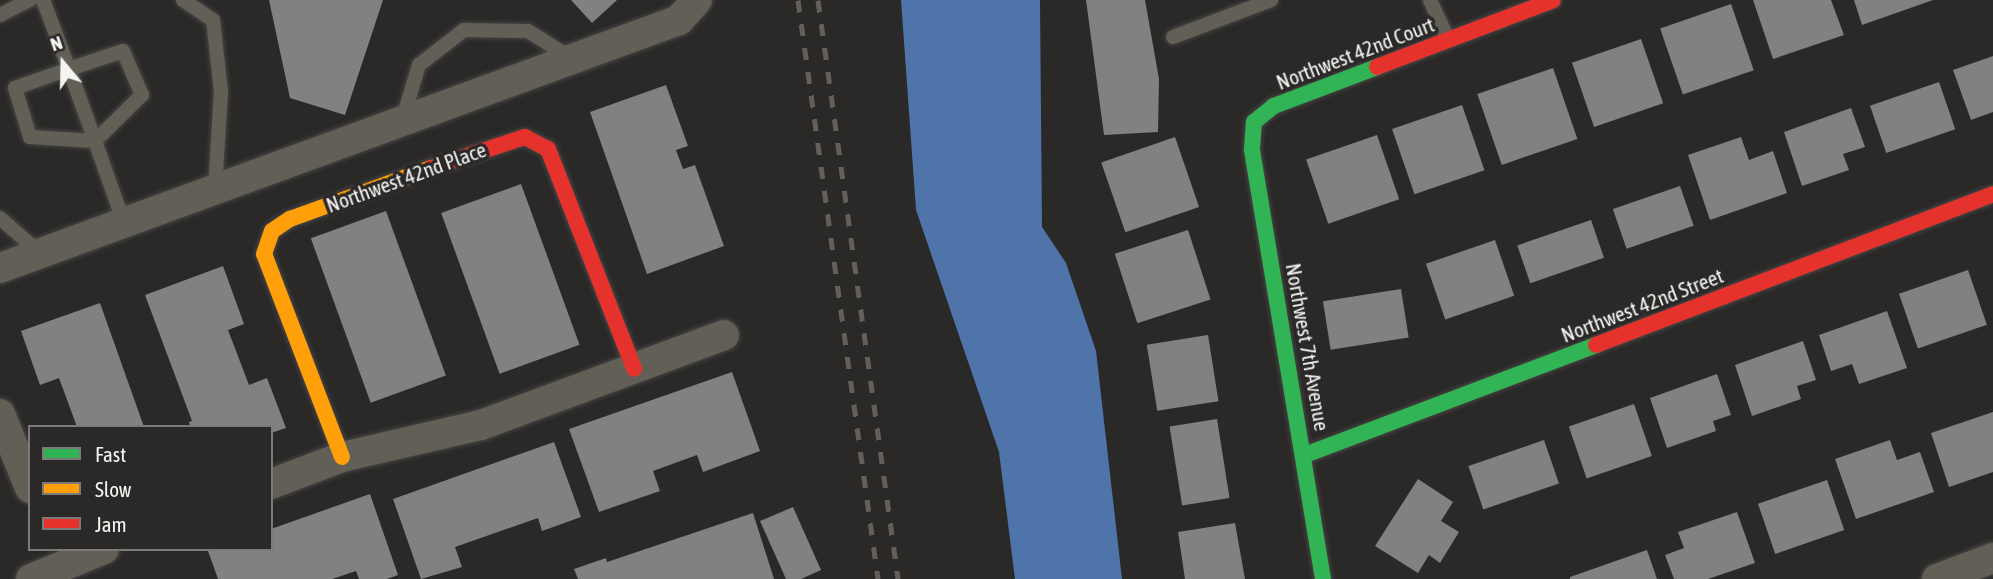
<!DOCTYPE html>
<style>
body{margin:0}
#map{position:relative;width:1993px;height:579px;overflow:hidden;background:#2a2928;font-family:"Asap Condensed",sans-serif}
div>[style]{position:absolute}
.water>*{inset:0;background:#4f74aa}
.building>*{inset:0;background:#818180;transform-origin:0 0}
.roads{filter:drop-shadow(0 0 2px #464544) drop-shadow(0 0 2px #464544)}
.lane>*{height:14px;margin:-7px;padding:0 7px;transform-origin:7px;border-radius:7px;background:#625f56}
.street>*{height:30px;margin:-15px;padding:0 15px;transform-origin:15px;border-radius:15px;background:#625f56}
.fast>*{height:16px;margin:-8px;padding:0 8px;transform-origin:8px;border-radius:8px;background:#30b455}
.slow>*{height:16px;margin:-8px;padding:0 8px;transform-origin:8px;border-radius:8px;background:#ff9f0a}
.jam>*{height:16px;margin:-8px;padding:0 8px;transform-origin:8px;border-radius:8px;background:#e5322d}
.rail>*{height:5px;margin-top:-2.5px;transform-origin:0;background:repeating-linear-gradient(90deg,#63605c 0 12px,transparent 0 24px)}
span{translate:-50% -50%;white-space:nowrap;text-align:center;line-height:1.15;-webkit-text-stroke:7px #2b2927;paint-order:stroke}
.street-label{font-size:21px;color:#f4f4f2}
.legend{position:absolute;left:28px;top:425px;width:245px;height:126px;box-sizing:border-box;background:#2b2927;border:2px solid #7b7a78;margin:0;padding:9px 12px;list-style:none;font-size:21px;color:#f4f4f2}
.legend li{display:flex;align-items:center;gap:14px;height:35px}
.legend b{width:35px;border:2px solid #7b7a78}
.north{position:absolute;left:28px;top:28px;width:70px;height:70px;-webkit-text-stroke:5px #2b2927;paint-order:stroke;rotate:341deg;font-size:19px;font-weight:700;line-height:28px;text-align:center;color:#f4f4f2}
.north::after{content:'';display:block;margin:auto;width:24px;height:32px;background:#f4f4f2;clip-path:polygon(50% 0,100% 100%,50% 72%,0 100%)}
</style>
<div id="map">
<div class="water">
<div style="clip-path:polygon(901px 0,1040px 0,1042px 227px,1066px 263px,1096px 351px,1122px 579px,1015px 579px,999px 452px,916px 210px)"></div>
</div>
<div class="building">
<div style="clip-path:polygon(269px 0,383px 0,345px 115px,290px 98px)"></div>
<div style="clip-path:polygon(571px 0,617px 0,592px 23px)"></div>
<div style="clip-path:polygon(1086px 0,1145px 0,1159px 79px,1158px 132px,1104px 135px)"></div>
<div style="clip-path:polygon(1753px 0,1831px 0,1844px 35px,1773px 59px)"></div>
<div style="clip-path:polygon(1854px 0,1933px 0,1862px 25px)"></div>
<div style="left:1731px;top:4px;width:70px;height:75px;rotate:71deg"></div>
<div style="left:1641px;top:39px;width:68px;height:73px;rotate:71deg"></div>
<div style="clip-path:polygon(1993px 56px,1993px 112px,1971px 120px,1953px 70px)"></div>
<div style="left:1553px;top:68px;width:75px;height:80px;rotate:71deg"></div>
<div style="left:1939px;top:82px;width:50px;height:73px;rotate:71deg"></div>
<div style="clip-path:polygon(666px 85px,688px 146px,676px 150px,683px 169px,695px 165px,724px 246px,647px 274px,590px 112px)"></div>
<div style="left:1462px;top:105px;width:69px;height:74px;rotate:71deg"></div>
<div style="clip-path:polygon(1851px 108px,1865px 147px,1843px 154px,1849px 170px,1802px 186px,1784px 132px)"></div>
<div style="left:1377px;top:135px;width:68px;height:75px;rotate:71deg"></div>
<div style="left:1175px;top:137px;width:74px;height:78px;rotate:71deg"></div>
<div style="clip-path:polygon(1741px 137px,1749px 160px,1773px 151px,1787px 193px,1710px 220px,1688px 155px)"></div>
<div style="left:521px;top:184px;width:171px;height:85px;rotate:70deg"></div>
<div style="left:1680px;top:186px;width:42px;height:71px;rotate:71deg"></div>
<div style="left:386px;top:211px;width:175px;height:80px;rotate:70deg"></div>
<div style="left:1591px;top:220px;width:40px;height:78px;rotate:71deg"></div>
<div style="left:1188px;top:230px;width:73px;height:77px;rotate:72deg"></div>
<div style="left:1495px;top:240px;width:59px;height:73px;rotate:71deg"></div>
<div style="clip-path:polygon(223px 266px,244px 324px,228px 330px,249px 385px,267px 378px,286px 428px,271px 433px,271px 427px,190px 427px,189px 422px,192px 421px,145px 295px)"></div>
<div style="left:1968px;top:270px;width:58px;height:73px;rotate:71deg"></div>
<div style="left:1401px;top:289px;width:49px;height:79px;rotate:81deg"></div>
<div style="clip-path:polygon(100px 303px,144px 427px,77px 427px,59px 378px,40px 385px,21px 331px)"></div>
<div style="clip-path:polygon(1887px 311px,1907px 368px,1859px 384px,1852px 364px,1831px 371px,1819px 335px)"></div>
<div style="left:1208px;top:335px;width:67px;height:62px;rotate:81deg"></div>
<div style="clip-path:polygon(1803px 341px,1816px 380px,1797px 386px,1801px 399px,1752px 416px,1735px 365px)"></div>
<div style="clip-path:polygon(732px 372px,760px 451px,703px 472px,697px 455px,653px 471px,660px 491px,599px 512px,569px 429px)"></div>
<div style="clip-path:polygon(1717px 374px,1731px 415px,1713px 421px,1716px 431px,1667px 448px,1650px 398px)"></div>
<div style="left:1634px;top:404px;width:55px;height:69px;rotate:71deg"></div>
<div style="clip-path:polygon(1993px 412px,1993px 472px,1949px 487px,1931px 433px)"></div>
<div style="left:1217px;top:419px;width:80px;height:48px;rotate:81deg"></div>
<div style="left:1544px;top:440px;width:46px;height:80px;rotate:71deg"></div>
<div style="clip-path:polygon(1890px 440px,1897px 460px,1920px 452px,1934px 492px,1856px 519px,1835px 459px)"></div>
<div style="clip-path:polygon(554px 442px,581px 517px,542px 531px,538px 518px,455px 547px,462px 567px,421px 579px,393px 499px)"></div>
<div style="clip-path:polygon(1418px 479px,1453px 502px,1441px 521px,1459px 532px,1440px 563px,1429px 555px,1418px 573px,1375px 546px)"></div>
<div style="left:1827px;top:480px;width:53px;height:73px;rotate:71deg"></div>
<div style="clip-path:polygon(370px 494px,398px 575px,387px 579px,359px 579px,356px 571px,332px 579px,218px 579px,208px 551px,271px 549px,271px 529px)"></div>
<div style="clip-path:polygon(793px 507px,821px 570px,801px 579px,786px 579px,760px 521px)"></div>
<div style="clip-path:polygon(1737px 512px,1755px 563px,1708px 579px,1674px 579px,1665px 555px,1684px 548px,1678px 532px)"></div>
<div style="clip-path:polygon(753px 513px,774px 579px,578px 579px,574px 569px,606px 558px,607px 562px)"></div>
<div style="clip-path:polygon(1235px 523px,1245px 579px,1185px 579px,1178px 532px)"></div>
<div style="clip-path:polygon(1647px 550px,1657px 579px,1570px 579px,1570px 577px)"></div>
</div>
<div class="roads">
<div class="lane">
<div style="left:43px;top:0;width:74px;rotate:69.4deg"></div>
<div style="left:69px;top:69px;width:77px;rotate:70.1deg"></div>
<div style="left:95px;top:141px;width:66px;rotate:-44.4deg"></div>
<div style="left:142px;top:95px;width:48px;rotate:-113.4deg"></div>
<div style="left:123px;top:51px;width:57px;rotate:161.6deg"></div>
<div style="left:69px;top:69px;width:57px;rotate:160.6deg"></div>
<div style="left:15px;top:88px;width:51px;rotate:73deg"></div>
<div style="left:30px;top:137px;width:65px;rotate:3.5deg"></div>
<div style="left:95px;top:141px;width:87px;rotate:70.5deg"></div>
<div style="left:183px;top:0;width:36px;rotate:34deg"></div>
<div style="left:213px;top:20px;width:71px;rotate:83.6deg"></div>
<div style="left:221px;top:91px;width:98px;rotate:93.5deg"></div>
<div style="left:1430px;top:0;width:43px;rotate:65.2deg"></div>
<div style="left:0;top:15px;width:34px;rotate:-27deg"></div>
<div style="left:1173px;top:37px;width:105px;rotate:-20.7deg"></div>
<div style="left:402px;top:121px;width:59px;rotate:-73.1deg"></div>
<div style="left:419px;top:65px;width:57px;rotate:-37.9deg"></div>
<div style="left:464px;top:30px;width:64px;rotate:0.9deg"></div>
<div style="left:528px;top:31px;width:51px;rotate:32.1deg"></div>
<div style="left:0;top:218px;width:53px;rotate:41.2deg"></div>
</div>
<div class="street">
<div style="left:0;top:268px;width:723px;rotate:-20.06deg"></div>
<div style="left:679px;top:20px;width:27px;rotate:-48deg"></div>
<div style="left:0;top:414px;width:80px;rotate:67.9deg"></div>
<div style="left:271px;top:484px;width:76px;rotate:-20.8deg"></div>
<div style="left:342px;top:457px;width:143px;rotate:-13deg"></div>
<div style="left:481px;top:425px;width:259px;rotate:-20.3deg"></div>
<div style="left:31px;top:579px;width:79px;rotate:-22.3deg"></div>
<div style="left:1937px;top:579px;width:60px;rotate:-20.6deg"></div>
</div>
<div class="fast">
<div style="left:1305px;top:455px;width:311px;rotate:-20.7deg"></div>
<div style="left:1323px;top:579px;width:436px;rotate:-99.4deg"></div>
<div style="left:1252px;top:149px;width:27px;rotate:-86deg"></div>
<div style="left:1254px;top:122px;width:26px;rotate:-39deg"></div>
<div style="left:1274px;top:106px;width:110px;rotate:-20.7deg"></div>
</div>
<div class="slow">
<div style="left:342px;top:457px;width:217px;rotate:-111deg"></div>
<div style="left:264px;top:254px;width:24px;rotate:-71deg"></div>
<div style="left:272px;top:231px;width:22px;rotate:-34deg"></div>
<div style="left:290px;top:219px;width:150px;rotate:-19.9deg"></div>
</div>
<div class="jam">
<div style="left:1377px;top:67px;width:188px;rotate:-20.8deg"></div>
<div style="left:431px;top:168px;width:99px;rotate:-18.3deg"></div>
<div style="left:525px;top:137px;width:26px;rotate:28deg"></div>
<div style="left:548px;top:149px;width:236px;rotate:68.6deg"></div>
<div style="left:1596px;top:345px;width:425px;rotate:-20.8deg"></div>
</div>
</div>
<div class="rail">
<div style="left:798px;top:0;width:585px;rotate:82.13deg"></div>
<div style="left:818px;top:0;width:585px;rotate:82.13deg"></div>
</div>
<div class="street-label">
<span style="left:1355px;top:53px;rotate:-21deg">Northwest 42nd Court</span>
<span style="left:406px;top:177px;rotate:-20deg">Northwest 42nd Place</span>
<span style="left:1642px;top:305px;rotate:-21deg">Northwest 42nd Street</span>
<span style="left:1308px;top:347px;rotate:80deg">Northwest 7th Avenue</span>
</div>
<ul class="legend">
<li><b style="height:9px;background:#30b455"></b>Fast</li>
<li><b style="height:9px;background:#ff9f0a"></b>Slow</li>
<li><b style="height:9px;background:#e5322d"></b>Jam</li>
</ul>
<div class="north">N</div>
</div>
